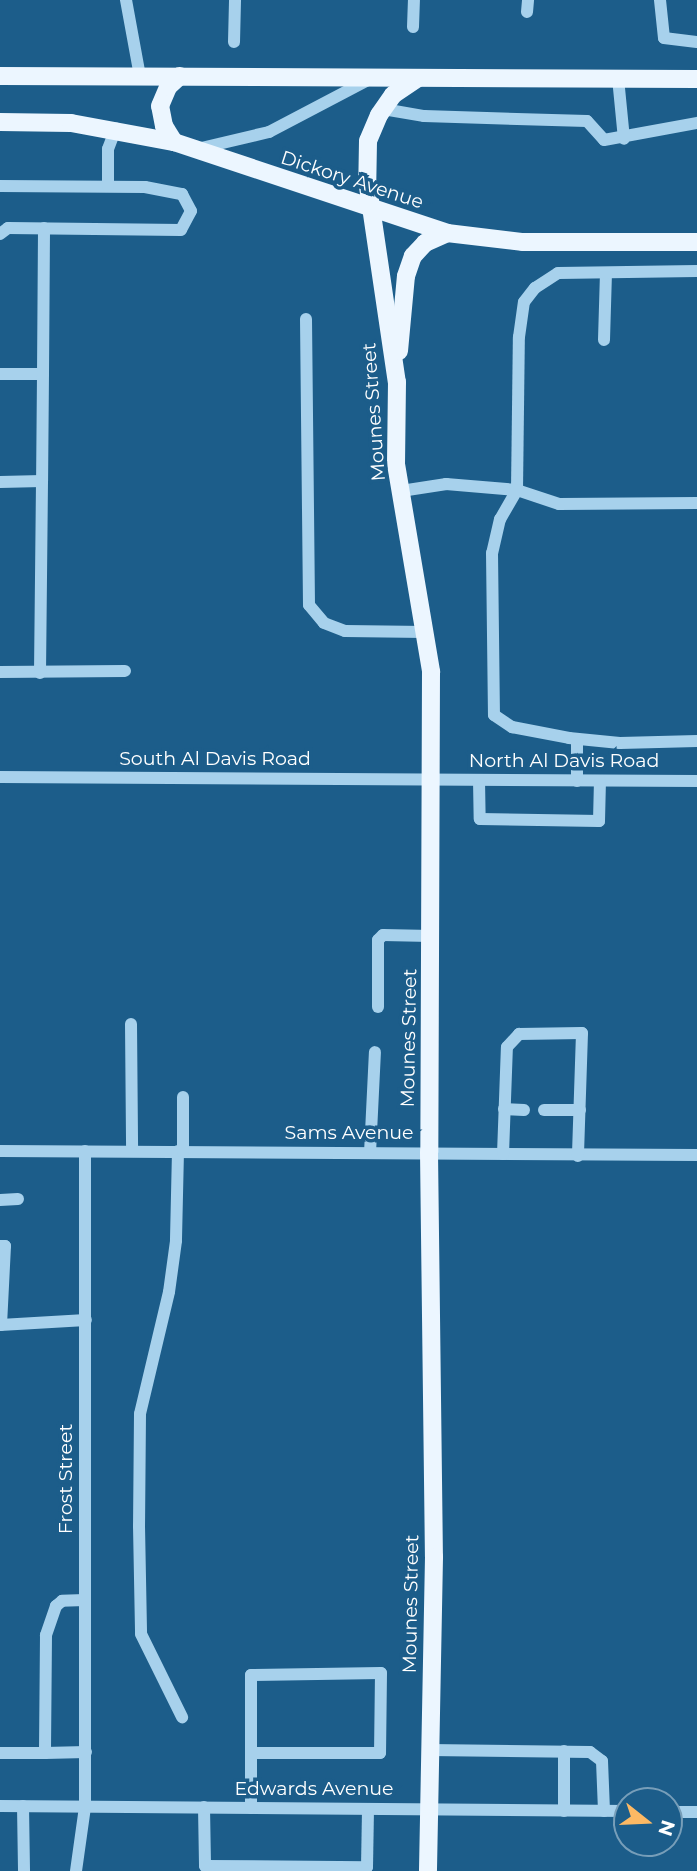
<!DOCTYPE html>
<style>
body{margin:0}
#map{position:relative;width:697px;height:1871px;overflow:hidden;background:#1c5d8a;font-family:Montserrat,sans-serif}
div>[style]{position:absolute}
.minor>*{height:12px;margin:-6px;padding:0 6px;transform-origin:6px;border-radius:6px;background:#a7d1ec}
.major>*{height:18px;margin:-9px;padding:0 9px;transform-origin:9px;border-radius:9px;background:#ecf6ff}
span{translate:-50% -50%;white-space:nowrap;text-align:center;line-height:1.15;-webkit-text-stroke:7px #1c5d8a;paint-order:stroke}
.street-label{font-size:19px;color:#fff}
.north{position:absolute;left:613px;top:1787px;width:70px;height:70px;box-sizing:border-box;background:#1c5d8a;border:2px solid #779eb9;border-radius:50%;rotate:108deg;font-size:19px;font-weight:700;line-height:28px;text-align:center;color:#fff}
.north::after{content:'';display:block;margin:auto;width:24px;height:32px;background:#fdb964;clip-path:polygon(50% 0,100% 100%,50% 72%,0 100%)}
</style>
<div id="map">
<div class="minor">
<div style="left:126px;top:0;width:77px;rotate:79.6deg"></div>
<div style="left:660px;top:0;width:38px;rotate:84deg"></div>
<div style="left:664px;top:38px;width:33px;rotate:7deg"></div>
<div style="left:527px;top:12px;width:12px;rotate:-85deg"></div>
<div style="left:413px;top:27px;width:27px;rotate:-88deg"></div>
<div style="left:234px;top:42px;width:42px;rotate:-88.6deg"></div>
<div style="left:618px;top:78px;width:61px;rotate:84.4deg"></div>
<div style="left:383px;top:109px;width:42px;rotate:9.7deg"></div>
<div style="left:424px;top:116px;width:163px;rotate:1.8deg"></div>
<div style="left:587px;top:121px;width:25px;rotate:48deg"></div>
<div style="left:604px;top:140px;width:95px;rotate:-10.4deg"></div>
<div style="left:197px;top:149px;width:74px;rotate:-13.3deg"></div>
<div style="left:269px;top:132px;width:114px;rotate:-27.7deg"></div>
<div style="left:0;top:186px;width:145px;rotate:0.4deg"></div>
<div style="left:145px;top:187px;width:38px;rotate:11deg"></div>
<div style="left:182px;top:194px;width:19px;rotate:62deg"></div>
<div style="left:191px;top:211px;width:21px;rotate:118deg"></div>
<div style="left:181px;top:230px;width:173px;rotate:-179.3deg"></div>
<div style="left:8px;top:228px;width:10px;rotate:143deg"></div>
<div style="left:108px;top:186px;width:37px;rotate:-90deg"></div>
<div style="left:108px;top:149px;width:22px;rotate:-69deg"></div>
<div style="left:306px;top:319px;width:286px;rotate:89.4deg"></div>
<div style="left:309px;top:605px;width:23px;rotate:50deg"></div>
<div style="left:324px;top:623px;width:22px;rotate:21deg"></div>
<div style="left:345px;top:631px;width:80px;rotate:0.7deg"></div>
<div style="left:604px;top:340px;width:66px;rotate:-88.3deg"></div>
<div style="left:0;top:374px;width:43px"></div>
<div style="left:43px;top:374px;width:107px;rotate:90.5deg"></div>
<div style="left:42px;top:481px;width:42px;rotate:178.6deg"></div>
<div style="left:43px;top:374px;width:146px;rotate:-89.6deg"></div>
<div style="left:401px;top:491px;width:46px;rotate:-8.8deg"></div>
<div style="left:446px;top:484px;width:71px;rotate:4.8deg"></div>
<div style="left:517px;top:490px;width:153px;rotate:-89.3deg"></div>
<div style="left:519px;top:337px;width:35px;rotate:-82deg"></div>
<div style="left:524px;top:302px;width:18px;rotate:-52deg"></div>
<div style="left:535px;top:288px;width:27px;rotate:-33deg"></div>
<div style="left:558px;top:273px;width:139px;rotate:-0.8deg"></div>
<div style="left:697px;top:503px;width:138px;rotate:179.6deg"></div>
<div style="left:559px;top:504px;width:44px;rotate:-161.6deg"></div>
<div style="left:517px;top:490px;width:34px;rotate:120deg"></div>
<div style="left:500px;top:519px;width:35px;rotate:103deg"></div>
<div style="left:492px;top:553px;width:162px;rotate:89.3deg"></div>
<div style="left:494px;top:715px;width:22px;rotate:34deg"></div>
<div style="left:512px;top:727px;width:58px;rotate:10.9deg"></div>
<div style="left:569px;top:738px;width:51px;rotate:5.6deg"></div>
<div style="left:620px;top:743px;width:77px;rotate:-1.5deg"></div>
<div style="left:0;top:672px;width:125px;rotate:-0.5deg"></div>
<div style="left:40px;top:673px;width:192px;rotate:-89.4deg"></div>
<div style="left:0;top:777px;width:697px;rotate:0.33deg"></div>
<div style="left:479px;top:780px;width:39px;rotate:89deg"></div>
<div style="left:480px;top:819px;width:119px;rotate:1deg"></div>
<div style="left:599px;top:821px;width:40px;rotate:-88.6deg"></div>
<div style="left:577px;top:781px;width:42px;rotate:-90deg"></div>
<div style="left:378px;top:1007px;width:67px;rotate:-90deg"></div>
<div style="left:378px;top:940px;width:7px;rotate:-45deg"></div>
<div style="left:383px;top:935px;width:48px;rotate:1.2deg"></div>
<div style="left:131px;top:1024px;width:127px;rotate:89.5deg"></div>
<div style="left:504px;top:1109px;width:20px;rotate:3deg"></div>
<div style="left:544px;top:1110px;width:36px"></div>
<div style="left:0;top:1151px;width:697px;rotate:0.33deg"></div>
<div style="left:178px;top:1151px;width:90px;rotate:91.3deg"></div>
<div style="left:176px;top:1241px;width:51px;rotate:97.8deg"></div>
<div style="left:169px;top:1292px;width:125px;rotate:103.4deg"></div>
<div style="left:140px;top:1414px;width:112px;rotate:90.5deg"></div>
<div style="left:139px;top:1526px;width:108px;rotate:88.9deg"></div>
<div style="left:141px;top:1634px;width:93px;rotate:63.7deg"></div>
<div style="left:183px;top:1152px;width:55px;rotate:-90deg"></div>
<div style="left:370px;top:1153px;width:101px;rotate:-87.2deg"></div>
<div style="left:503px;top:1154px;width:107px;rotate:-87.9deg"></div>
<div style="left:507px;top:1047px;width:18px;rotate:-47deg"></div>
<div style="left:519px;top:1034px;width:63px;rotate:-0.9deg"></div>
<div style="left:582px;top:1033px;width:123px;rotate:91.9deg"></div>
<div style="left:0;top:1200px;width:18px;rotate:-3deg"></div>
<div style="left:0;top:1246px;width:5px"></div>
<div style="left:5px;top:1246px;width:79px;rotate:92.9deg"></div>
<div style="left:0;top:1325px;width:86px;rotate:-3.3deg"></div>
<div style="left:85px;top:1600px;width:23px;rotate:178deg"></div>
<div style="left:62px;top:1601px;width:8px;rotate:140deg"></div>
<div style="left:56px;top:1606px;width:31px;rotate:109deg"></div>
<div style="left:46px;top:1635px;width:118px;rotate:90.5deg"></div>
<div style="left:45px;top:1753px;width:41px;rotate:-1.4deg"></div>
<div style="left:429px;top:1750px;width:161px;rotate:0.7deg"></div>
<div style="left:590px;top:1752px;width:15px;rotate:37deg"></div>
<div style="left:602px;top:1761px;width:50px;rotate:87.7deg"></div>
<div style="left:0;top:1753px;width:45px"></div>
<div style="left:0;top:1806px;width:627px;rotate:0.46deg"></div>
<div style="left:23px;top:1806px;width:65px;rotate:89.1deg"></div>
<div style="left:204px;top:1807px;width:59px;rotate:89deg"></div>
<div style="left:205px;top:1866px;width:162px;rotate:0.4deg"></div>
<div style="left:367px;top:1867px;width:58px;rotate:-89deg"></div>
<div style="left:251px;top:1808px;width:133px;rotate:-90deg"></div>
<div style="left:251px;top:1675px;width:130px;rotate:-0.9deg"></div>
<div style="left:381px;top:1673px;width:80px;rotate:90.7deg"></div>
<div style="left:380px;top:1753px;width:129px;rotate:180deg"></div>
<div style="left:564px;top:1811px;width:60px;rotate:-90deg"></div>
<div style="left:669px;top:1812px;width:28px"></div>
<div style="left:76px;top:1871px;width:65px;rotate:-82deg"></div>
<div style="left:85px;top:1807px;width:656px;rotate:-90deg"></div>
</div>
<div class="major">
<div style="left:0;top:76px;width:697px;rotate:0.25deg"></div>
<div style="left:418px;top:78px;width:30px;rotate:146deg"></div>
<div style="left:393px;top:95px;width:24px;rotate:125deg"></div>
<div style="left:379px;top:115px;width:28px;rotate:113deg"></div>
<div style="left:368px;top:141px;width:39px;rotate:91deg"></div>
<div style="left:367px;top:180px;width:204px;rotate:81.6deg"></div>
<div style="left:397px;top:382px;width:82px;rotate:90.7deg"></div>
<div style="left:396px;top:464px;width:211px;rotate:80.4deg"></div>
<div style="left:431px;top:672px;width:480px;rotate:90.2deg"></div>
<div style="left:429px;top:1152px;width:405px;rotate:89.3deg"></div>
<div style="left:434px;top:1557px;width:314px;rotate:91.1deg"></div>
<div style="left:0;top:122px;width:71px;rotate:0.8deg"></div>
<div style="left:71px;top:123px;width:105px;rotate:10.5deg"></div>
<div style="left:174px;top:142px;width:288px;rotate:18.4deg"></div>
<div style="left:447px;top:233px;width:77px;rotate:6.8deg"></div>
<div style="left:523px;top:242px;width:174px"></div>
<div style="left:174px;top:142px;width:19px;rotate:-122deg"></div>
<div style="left:164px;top:126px;width:20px;rotate:-101deg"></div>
<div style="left:160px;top:106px;width:21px;rotate:-67deg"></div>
<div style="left:168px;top:87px;width:16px;rotate:-43deg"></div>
<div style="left:399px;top:351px;width:75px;rotate:-84.7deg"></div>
<div style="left:406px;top:276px;width:21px;rotate:-71deg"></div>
<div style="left:413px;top:256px;width:18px;rotate:-47deg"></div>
<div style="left:425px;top:243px;width:24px;rotate:-24deg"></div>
</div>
<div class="street-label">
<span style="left:352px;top:180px;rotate:18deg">Dickory Avenue</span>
<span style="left:374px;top:412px;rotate:-94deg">Mounes Street</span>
<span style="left:215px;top:759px">South Al Davis Road</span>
<span style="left:564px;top:761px">North Al Davis Road</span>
<span style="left:409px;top:1038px;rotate:-89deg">Mounes Street</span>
<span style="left:349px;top:1133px">Sams Avenue</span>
<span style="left:66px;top:1479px;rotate:-90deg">Frost Street</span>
<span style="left:411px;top:1604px;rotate:-89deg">Mounes Street</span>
<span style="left:314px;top:1789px">Edwards Avenue</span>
</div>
<div class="north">N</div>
</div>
